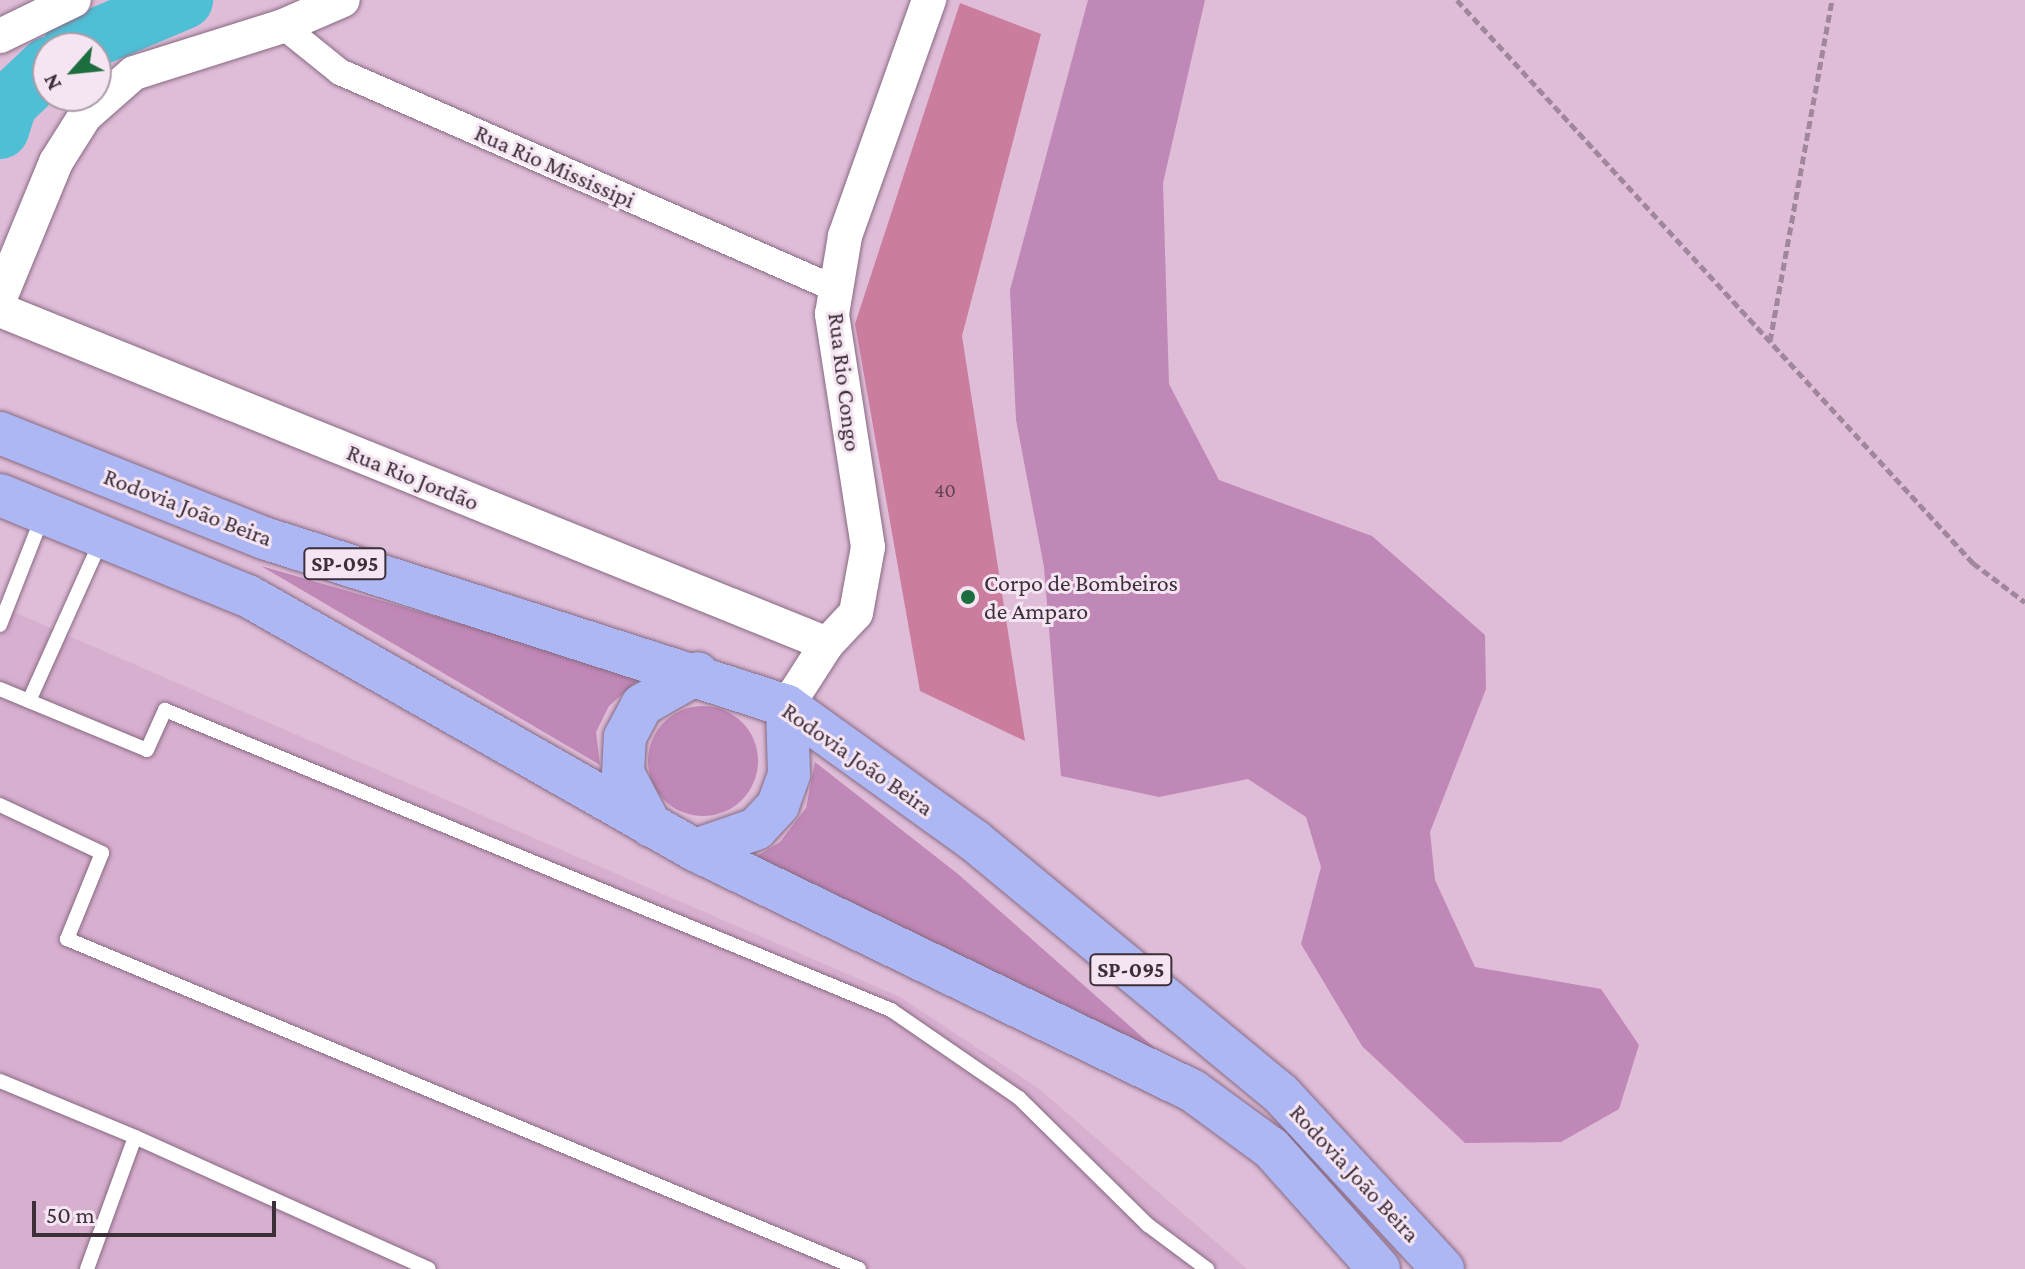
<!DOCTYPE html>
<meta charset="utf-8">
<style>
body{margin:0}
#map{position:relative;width:2025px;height:1269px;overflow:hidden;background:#dfbdd8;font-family:"Crimson Pro",serif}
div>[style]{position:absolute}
.built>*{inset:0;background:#d7afcf}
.green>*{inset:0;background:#c088b6}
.round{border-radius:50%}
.river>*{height:58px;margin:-29px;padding:0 29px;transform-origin:29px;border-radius:29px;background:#4fbfd5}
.building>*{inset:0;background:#cb7d9e}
.path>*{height:5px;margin-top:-2.5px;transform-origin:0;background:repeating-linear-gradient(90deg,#a1879b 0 8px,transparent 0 12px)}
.roads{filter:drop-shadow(0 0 2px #876981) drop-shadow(0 0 2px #876981)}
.service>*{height:14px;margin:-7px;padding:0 7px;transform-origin:7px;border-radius:7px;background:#fff}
.minor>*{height:26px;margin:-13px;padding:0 13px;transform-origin:13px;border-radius:13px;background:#fff}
.tertiary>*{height:34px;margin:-17px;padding:0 17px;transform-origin:17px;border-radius:17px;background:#fff}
.primary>*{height:42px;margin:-21px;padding:0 21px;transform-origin:21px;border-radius:21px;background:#acb7f4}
.dots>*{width:22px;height:22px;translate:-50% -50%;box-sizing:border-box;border:4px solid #f5e4f1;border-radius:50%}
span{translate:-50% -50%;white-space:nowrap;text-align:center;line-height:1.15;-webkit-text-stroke:6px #f5e4f1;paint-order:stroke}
.number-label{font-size:20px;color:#604252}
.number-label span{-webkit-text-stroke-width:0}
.shield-label span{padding:2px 6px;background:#f5e4f1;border:2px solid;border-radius:6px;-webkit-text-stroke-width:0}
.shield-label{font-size:22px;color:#3c2f39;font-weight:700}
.street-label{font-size:24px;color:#3c2f39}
.poi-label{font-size:24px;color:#3c2f39}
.left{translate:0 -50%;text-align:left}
.north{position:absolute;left:32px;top:32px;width:80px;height:80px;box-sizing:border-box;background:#f5e4f1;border:2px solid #ab9ca7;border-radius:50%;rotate:243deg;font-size:22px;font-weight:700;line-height:32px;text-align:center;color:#3c2f39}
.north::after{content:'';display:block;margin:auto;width:28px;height:36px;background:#1c6e3e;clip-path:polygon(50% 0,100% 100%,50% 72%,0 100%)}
.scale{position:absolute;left:32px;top:1201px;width:244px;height:36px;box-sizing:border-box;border:4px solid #3c2f39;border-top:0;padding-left:10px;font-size:24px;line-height:28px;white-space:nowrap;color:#3c2f39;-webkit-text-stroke:6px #f5e4f1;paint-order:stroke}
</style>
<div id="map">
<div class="built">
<div style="clip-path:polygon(0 606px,900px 997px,1038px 1088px,1247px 1269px,0 1269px)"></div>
</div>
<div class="green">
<div style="clip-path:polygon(1088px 0,1205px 0,1163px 183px,1169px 384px,1219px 480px,1372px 536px,1485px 635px,1486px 689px,1430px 832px,1435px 880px,1475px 967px,1601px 989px,1639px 1045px,1619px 1109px,1561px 1142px,1465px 1143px,1362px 1046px,1301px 944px,1321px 867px,1306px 817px,1248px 779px,1159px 797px,1061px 776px,1044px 567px,1016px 420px,1010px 290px)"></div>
<div style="clip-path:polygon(261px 566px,643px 676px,609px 706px,596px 732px,600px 765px)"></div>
<div class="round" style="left:648px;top:706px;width:110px;height:110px"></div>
<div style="clip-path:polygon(815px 762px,958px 874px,1158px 1051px,837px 900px,757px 856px,780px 842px,806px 808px)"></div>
</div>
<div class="river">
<div style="left:71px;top:48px;width:123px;rotate:-23deg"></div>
<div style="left:0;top:130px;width:28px;rotate:-72deg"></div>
<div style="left:9px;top:103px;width:54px;rotate:-43.5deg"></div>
</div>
<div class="building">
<div style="clip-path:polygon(960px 3px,1041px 34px,962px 336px,1025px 741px,920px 691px,855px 324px)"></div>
</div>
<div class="path">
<div style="left:1457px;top:0;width:764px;rotate:47.49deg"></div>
<div style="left:1973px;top:563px;width:65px;rotate:36.9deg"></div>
<div style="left:1770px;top:341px;width:347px;rotate:-79.7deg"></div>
</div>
<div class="roads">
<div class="service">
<div style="left:0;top:625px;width:115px;rotate:-68.6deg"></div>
<div style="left:0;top:689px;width:159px;rotate:22.5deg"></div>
<div style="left:147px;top:750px;width:44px;rotate:-65.8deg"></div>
<div style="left:165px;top:710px;width:786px;rotate:22.45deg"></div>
<div style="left:891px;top:1010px;width:155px;rotate:34.5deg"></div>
<div style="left:1019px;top:1098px;width:181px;rotate:44.6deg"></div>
<div style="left:1148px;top:1225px;width:74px;rotate:36.7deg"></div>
<div style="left:29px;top:701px;width:175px;rotate:-65.8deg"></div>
<div style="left:0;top:805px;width:113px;rotate:25.2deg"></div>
<div style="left:102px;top:853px;width:93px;rotate:112.1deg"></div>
<div style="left:67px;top:939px;width:858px;rotate:22.62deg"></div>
<div style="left:0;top:1081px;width:146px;rotate:22.5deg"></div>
<div style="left:87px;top:1269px;width:140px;rotate:-70deg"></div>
<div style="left:135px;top:1137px;width:322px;rotate:24.2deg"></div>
</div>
<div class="minor">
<div style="left:283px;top:26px;width:73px;rotate:38.9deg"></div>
<div style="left:340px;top:72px;width:541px;rotate:23.63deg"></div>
</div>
<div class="tertiary">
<div style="left:0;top:36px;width:82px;rotate:-25.9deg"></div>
<div style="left:0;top:298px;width:147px;rotate:-67.6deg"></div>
<div style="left:56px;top:162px;width:54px;rotate:-57.8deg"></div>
<div style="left:85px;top:116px;width:65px;rotate:-41.3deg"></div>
<div style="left:134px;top:73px;width:156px;rotate:-17.5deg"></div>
<div style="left:283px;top:26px;width:65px;rotate:-23.4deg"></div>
<div style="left:0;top:310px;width:892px;rotate:21.99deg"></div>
<div style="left:787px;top:706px;width:74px;rotate:-57.2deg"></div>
<div style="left:827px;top:644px;width:42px;rotate:-46.9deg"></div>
<div style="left:856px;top:613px;width:67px;rotate:-79.7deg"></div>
<div style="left:868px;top:547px;width:236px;rotate:-98.8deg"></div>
<div style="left:832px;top:314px;width:79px;rotate:-80.5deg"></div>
<div style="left:845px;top:236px;width:251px;rotate:-70.4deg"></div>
</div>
<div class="primary">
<div style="left:0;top:433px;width:284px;rotate:21.7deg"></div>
<div style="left:264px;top:538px;width:549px;rotate:17.81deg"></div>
<div style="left:787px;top:706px;width:231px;rotate:35.7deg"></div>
<div style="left:975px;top:841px;width:396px;rotate:39.6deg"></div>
<div style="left:1280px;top:1093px;width:240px;rotate:47.2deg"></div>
<div style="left:0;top:495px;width:268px;rotate:22.2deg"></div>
<div style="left:248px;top:596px;width:514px;rotate:29.61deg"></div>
<div style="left:695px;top:850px;width:553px;rotate:25.82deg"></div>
<div style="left:1193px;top:1091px;width:97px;rotate:36.2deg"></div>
<div style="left:1271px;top:1148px;width:162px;rotate:48.2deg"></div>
<div style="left:651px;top:826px;width:60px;rotate:-117.8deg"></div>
<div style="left:623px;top:773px;width:36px;rotate:-87deg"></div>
<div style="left:625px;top:737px;width:36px;rotate:-62deg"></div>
<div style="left:642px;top:705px;width:64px;rotate:-29.7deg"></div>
<div style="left:695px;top:850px;width:65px;rotate:-19deg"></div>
<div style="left:756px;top:829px;width:33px;rotate:-47deg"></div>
<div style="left:778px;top:805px;width:33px;rotate:-70deg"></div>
<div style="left:789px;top:774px;width:68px;rotate:-91.7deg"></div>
</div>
</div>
<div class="dots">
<div style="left:968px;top:597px;background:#1c6e3e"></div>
</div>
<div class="number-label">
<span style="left:945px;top:490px">40</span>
</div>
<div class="shield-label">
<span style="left:345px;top:564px">SP-095</span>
<span style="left:1131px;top:970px">SP-095</span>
</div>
<div class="street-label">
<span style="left:555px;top:166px;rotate:24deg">Rua Rio Mississipi</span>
<span style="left:845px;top:382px;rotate:83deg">Rua Rio Congo</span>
<span style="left:413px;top:477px;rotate:22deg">Rua Rio Jordão</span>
<span style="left:188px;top:507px;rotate:21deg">Rodovia João Beira</span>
<span style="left:858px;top:759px;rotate:35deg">Rodovia João Beira</span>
<span style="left:1355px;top:1173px;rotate:47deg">Rodovia João Beira</span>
</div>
<div class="poi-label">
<span class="left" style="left:984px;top:597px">Corpo de Bombeiros<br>de Amparo</span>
</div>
<div class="north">N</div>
<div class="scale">50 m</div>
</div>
